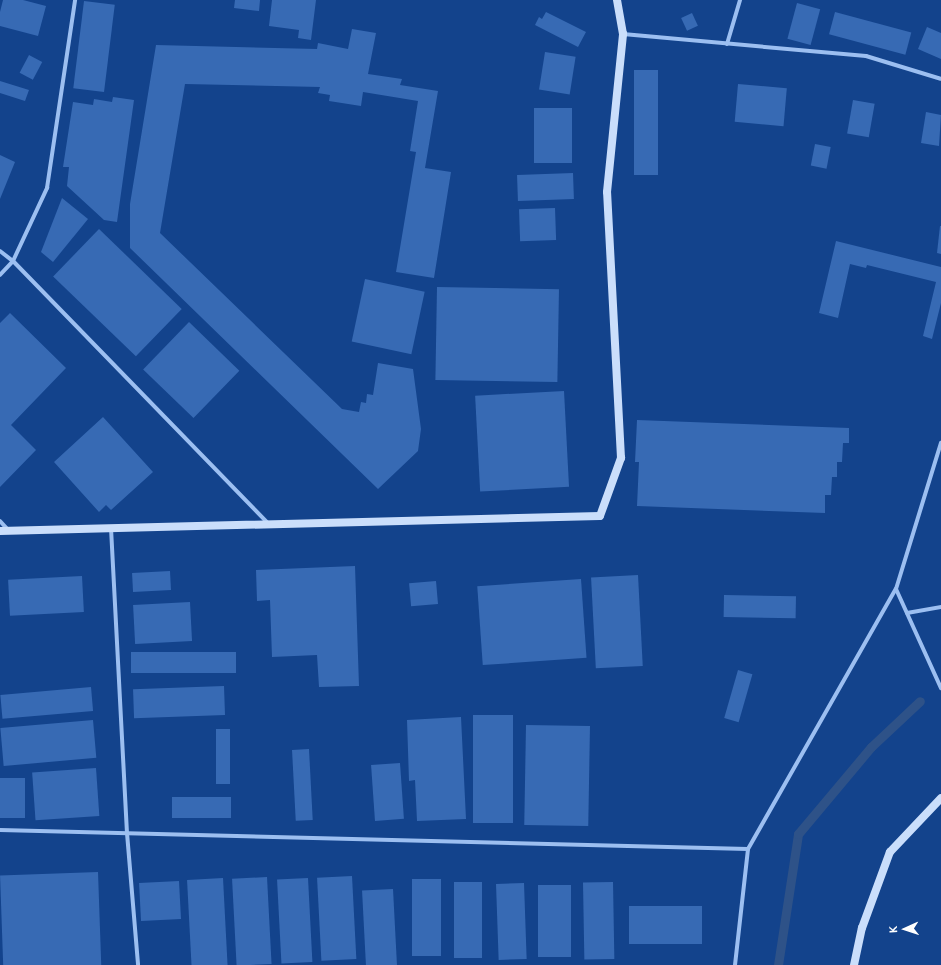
<!DOCTYPE html>
<style>
body{margin:0}
#map{position:relative;width:941px;height:965px;overflow:hidden;background:#13438c;font-family:Ubuntu,sans-serif}
div>[style]{position:absolute}
.stream>*{height:9px;margin:-4.5px;padding:0 4.5px;transform-origin:4.5px;border-radius:4.5px;background:#2e5288}
.building>*{inset:0;background:#376ab4;transform-origin:0 0}
.street>*{height:4px;margin:-2px;padding:0 2px;transform-origin:2px;border-radius:2px;background:#9cbff1}
.secondary>*{height:8px;margin:-4px;padding:0 4px;transform-origin:4px;border-radius:4px;background:#cadefb}
span{translate:-50% -50%;white-space:nowrap;text-align:center;line-height:1.15;-webkit-text-stroke:4px #13438c;paint-order:stroke}
.north{position:absolute;left:885px;top:909px;width:40px;height:40px;-webkit-text-stroke:3px #13438c;paint-order:stroke;rotate:267deg;font-size:11px;font-weight:700;line-height:16px;text-align:center;color:#fff}
.north::after{content:'';display:block;margin:auto;width:14px;height:18px;background:#fff;clip-path:polygon(50% 0,100% 100%,50% 72%,0 100%)}
</style>
<div id="map">
<div class="stream">
<div style="left:778px;top:965px;width:133px;rotate:-81.3deg"></div>
<div style="left:798px;top:834px;width:114px;rotate:-50deg"></div>
<div style="left:871px;top:747px;width:67px;rotate:-43.2deg"></div>
</div>
<div class="building">
<div style="clip-path:polygon(3px 0,23px 0,46px 6px,38px 36px,0 26px,0 12px)"></div>
<div style="clip-path:polygon(235px 0,260px 0,259px 11px,234px 8px)"></div>
<div style="clip-path:polygon(272px 0,316px 0,311px 40px,298px 38px,299px 30px,269px 26px)"></div>
<div style="left:84px;top:1px;width:31px;height:88px;rotate:7deg"></div>
<div style="left:797px;top:3px;width:24px;height:37px;rotate:15deg"></div>
<div style="clip-path:polygon(546px 12px,586px 32px,578px 47px,535px 25px,539px 17px,542px 19px)"></div>
<div style="left:835px;top:12px;width:79px;height:23px;rotate:15deg"></div>
<div style="left:692px;top:13px;width:14px;height:12px;rotate:65deg"></div>
<div style="clip-path:polygon(927px 27px,941px 33px,941px 59px,918px 49px)"></div>
<div style="clip-path:polygon(352px 29px,376px 33px,368px 74px,402px 79px,400px 85px,438px 91px,425px 168px,451px 172px,434px 278px,396px 272px,416px 152px,410px 151px,418px 101px,363px 92px,361px 106px,329px 101px,330px 95px,318px 93px,320px 87px,185px 84px,160px 233px,342px 409px,359px 412px,361px 402px,366px 403px,367px 394px,373px 395px,378px 363px,413px 369px,421px 429px,418px 451px,378px 489px,130px 248px,130px 204px,156px 45px,317px 49px,318px 43px,348px 49px)"></div>
<div style="left:545px;top:52px;width:31px;height:38px;rotate:9deg"></div>
<div style="left:29px;top:55px;width:15px;height:20px;rotate:28deg"></div>
<div style="left:634px;top:70px;width:24px;height:105px"></div>
<div style="clip-path:polygon(0 81px,29px 90px,25px 101px,0 93px)"></div>
<div style="left:738px;top:84px;width:49px;height:38px;rotate:5deg"></div>
<div style="clip-path:polygon(113px 97px,134px 100px,117px 222px,104px 220px,67px 186px,69px 167px,63px 167px,73px 102px,93px 105px,94px 99px,112px 102px)"></div>
<div style="left:853px;top:100px;width:22px;height:34px;rotate:10deg"></div>
<div style="left:534px;top:108px;width:38px;height:55px"></div>
<div style="clip-path:polygon(926px 112px,941px 115px,939px 146px,921px 143px)"></div>
<div style="left:815px;top:144px;width:16px;height:22px;rotate:11deg"></div>
<div style="clip-path:polygon(0 155px,15px 162px,0 199px)"></div>
<div style="left:573px;top:173px;width:26px;height:56px;rotate:88deg"></div>
<div style="clip-path:polygon(62px 198px,88px 219px,53px 262px,41px 252px)"></div>
<div style="left:555px;top:208px;width:32px;height:36px;rotate:88deg"></div>
<div style="clip-path:polygon(940px 226px,941px 226px,941px 254px,937px 253px)"></div>
<div style="left:99px;top:229px;width:115px;height:66px;rotate:44deg"></div>
<div style="clip-path:polygon(836px 241px,941px 267px,941px 303px,932px 339px,923px 336px,936px 282px,867px 265px,866px 268px,850px 264px,838px 318px,819px 313px)"></div>
<div style="left:365px;top:279px;width:61px;height:64px;rotate:12deg"></div>
<div style="left:437px;top:287px;width:122px;height:93px;rotate:1deg"></div>
<div style="clip-path:polygon(10px 313px,66px 368px,11px 425px,36px 450px,0 487px,0 323px)"></div>
<div style="left:189px;top:322px;width:70px;height:66px;rotate:44deg"></div>
<div style="left:564px;top:391px;width:96px;height:89px;rotate:87deg"></div>
<div style="clip-path:polygon(103px 417px,153px 472px,111px 510px,106px 505px,99px 512px,54px 462px)"></div>
<div style="clip-path:polygon(637px 420px,849px 428px,849px 443px,843px 443px,842px 462px,837px 462px,837px 477px,832px 477px,831px 495px,825px 495px,825px 513px,637px 506px,639px 462px,635px 462px)"></div>
<div style="clip-path:polygon(355px 566px,359px 686px,319px 687px,317px 655px,272px 657px,270px 600px,257px 601px,256px 570px)"></div>
<div style="left:170px;top:571px;width:19px;height:38px;rotate:87deg"></div>
<div style="left:638px;top:575px;width:91px;height:47px;rotate:87deg"></div>
<div style="left:82px;top:576px;width:36px;height:74px;rotate:87deg"></div>
<div style="left:581px;top:579px;width:79px;height:104px;rotate:86deg"></div>
<div style="left:436px;top:581px;width:23px;height:27px;rotate:85deg"></div>
<div style="left:724px;top:595px;width:72px;height:22px;rotate:1deg"></div>
<div style="left:190px;top:602px;width:39px;height:57px;rotate:87deg"></div>
<div style="left:236px;top:652px;width:21px;height:105px;rotate:90deg"></div>
<div style="left:738px;top:670px;width:15px;height:50px;rotate:16deg"></div>
<div style="left:224px;top:686px;width:29px;height:91px;rotate:88deg"></div>
<div style="left:91px;top:687px;width:24px;height:91px;rotate:85deg"></div>
<div style="left:473px;top:715px;width:40px;height:108px"></div>
<div style="clip-path:polygon(461px 717px,466px 819px,417px 821px,415px 780px,409px 781px,407px 720px)"></div>
<div style="left:93px;top:720px;width:38px;height:93px;rotate:85deg"></div>
<div style="left:526px;top:725px;width:64px;height:100px;rotate:1deg"></div>
<div style="left:216px;top:729px;width:14px;height:55px"></div>
<div style="left:309px;top:749px;width:71px;height:17px;rotate:87deg"></div>
<div style="left:400px;top:763px;width:56px;height:29px;rotate:86deg"></div>
<div style="left:96px;top:768px;width:48px;height:64px;rotate:86deg"></div>
<div style="left:0;top:778px;width:25px;height:40px"></div>
<div style="left:172px;top:797px;width:59px;height:21px"></div>
<div style="left:98px;top:872px;width:93px;height:98px;rotate:88deg"></div>
<div style="left:352px;top:876px;width:83px;height:35px;rotate:87deg"></div>
<div style="left:267px;top:877px;width:87px;height:35px;rotate:87deg"></div>
<div style="left:223px;top:878px;width:87px;height:36px;rotate:87deg"></div>
<div style="left:308px;top:878px;width:84px;height:31px;rotate:87deg"></div>
<div style="left:412px;top:879px;width:29px;height:77px"></div>
<div style="left:179px;top:881px;width:38px;height:40px;rotate:87deg"></div>
<div style="left:454px;top:882px;width:28px;height:76px"></div>
<div style="left:613px;top:882px;width:77px;height:30px;rotate:89deg"></div>
<div style="left:524px;top:883px;width:76px;height:28px;rotate:88deg"></div>
<div style="left:538px;top:885px;width:33px;height:72px"></div>
<div style="left:393px;top:889px;width:76px;height:31px;rotate:87deg"></div>
<div style="left:629px;top:906px;width:73px;height:38px"></div>
</div>
<div class="street">
<div style="left:623px;top:34px;width:244px;rotate:5.2deg"></div>
<div style="left:866px;top:56px;width:78px;rotate:17deg"></div>
<div style="left:727px;top:44px;width:46px;rotate:-73.5deg"></div>
<div style="left:0;top:251px;width:16px;rotate:38deg"></div>
<div style="left:13px;top:261px;width:367px;rotate:45.8deg"></div>
<div style="left:0;top:275px;width:19px;rotate:-47deg"></div>
<div style="left:13px;top:261px;width:81px;rotate:-65deg"></div>
<div style="left:47px;top:188px;width:190px;rotate:-81.5deg"></div>
<div style="left:0;top:521px;width:13px;rotate:48deg"></div>
<div style="left:111px;top:528px;width:305px;rotate:87deg"></div>
<div style="left:127px;top:833px;width:132px;rotate:85.2deg"></div>
<div style="left:896px;top:589px;width:109px;rotate:65.6deg"></div>
<div style="left:907px;top:613px;width:35px;rotate:-10deg"></div>
<div style="left:0;top:830px;width:748px;rotate:1.46deg"></div>
<div style="left:748px;top:849px;width:299px;rotate:-60.4deg"></div>
<div style="left:896px;top:589px;width:153px;rotate:-72.9deg"></div>
<div style="left:735px;top:965px;width:117px;rotate:-83.6deg"></div>
</div>
<div class="secondary">
<div style="left:0;top:531px;width:600px;rotate:-1.43deg"></div>
<div style="left:600px;top:516px;width:62px;rotate:-70.1deg"></div>
<div style="left:621px;top:458px;width:266px;rotate:-93deg"></div>
<div style="left:607px;top:192px;width:159px;rotate:-84.2deg"></div>
<div style="left:623px;top:34px;width:35px;rotate:-100deg"></div>
<div style="left:854px;top:965px;width:38px;rotate:-78deg"></div>
<div style="left:862px;top:928px;width:81px;rotate:-69.8deg"></div>
<div style="left:890px;top:852px;width:74px;rotate:-46.6deg"></div>
</div>
<div class="north">K</div>
</div>
